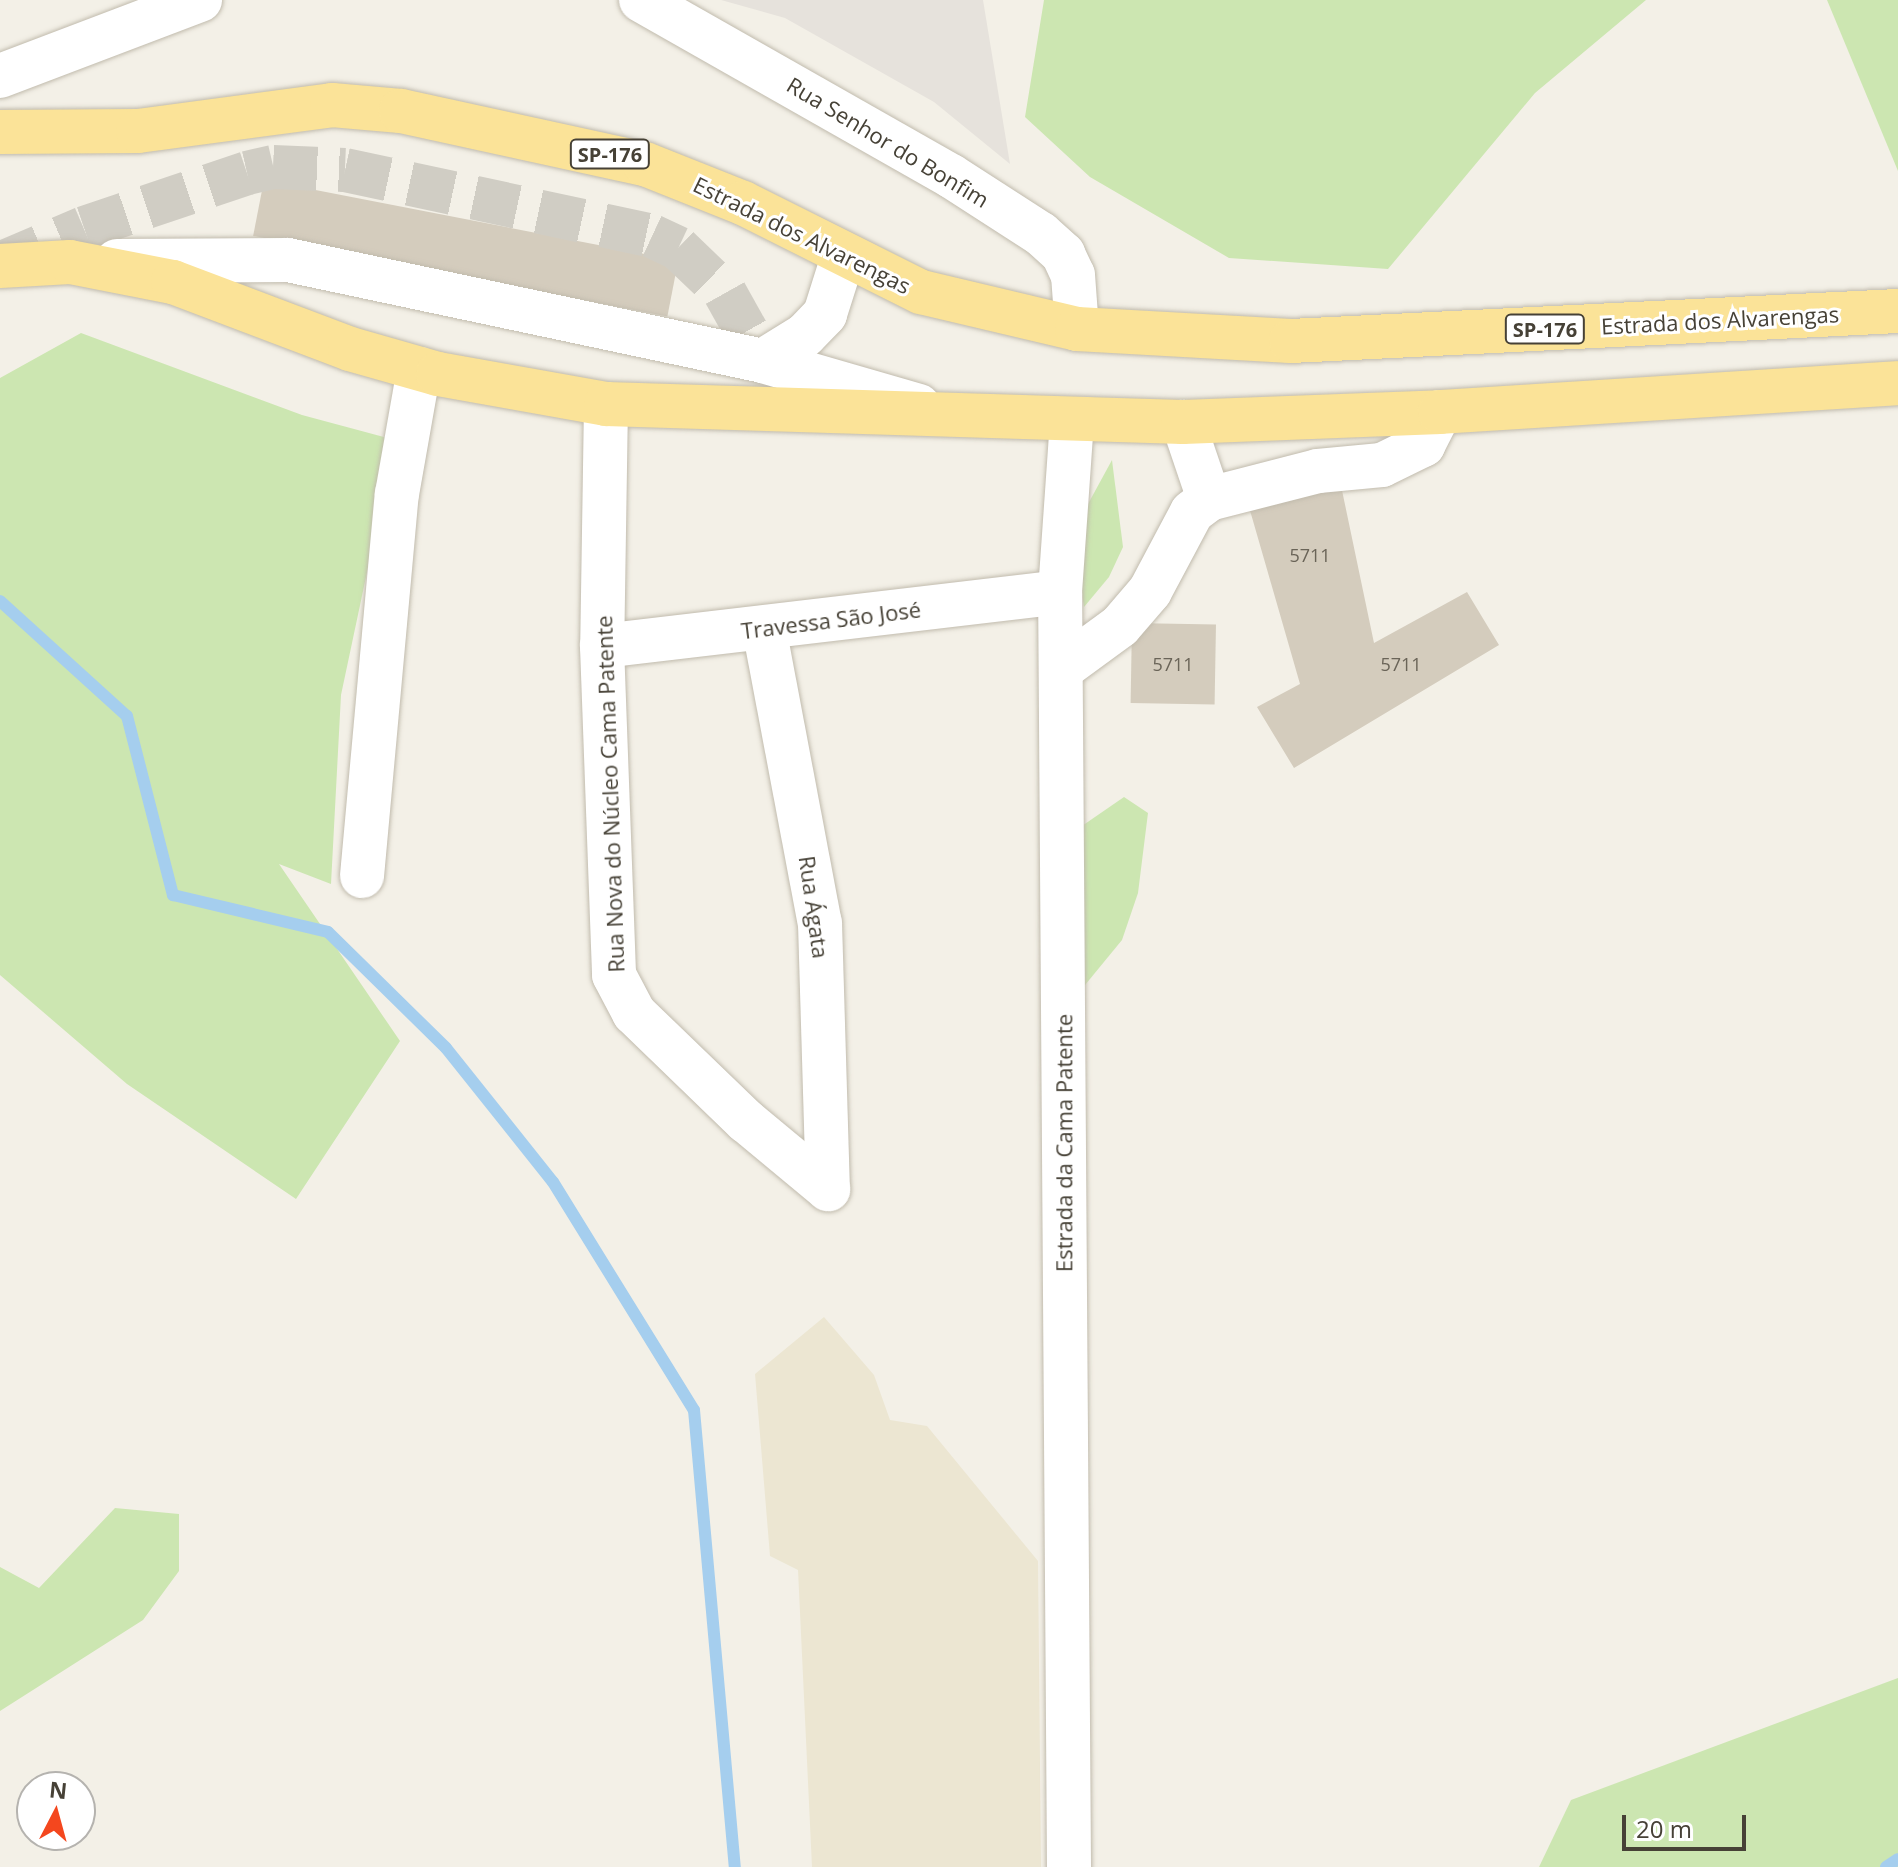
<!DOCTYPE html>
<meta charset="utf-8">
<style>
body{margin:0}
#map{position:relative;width:1898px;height:1867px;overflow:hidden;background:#f3f0e7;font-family:"Open Sans",sans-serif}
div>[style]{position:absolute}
.industrial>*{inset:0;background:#e6e2dc}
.education>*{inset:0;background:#ece6d2}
.green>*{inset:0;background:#cce6b1}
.stream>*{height:12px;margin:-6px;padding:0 6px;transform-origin:6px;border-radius:6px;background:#a5ceee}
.building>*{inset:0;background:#d4ccbd;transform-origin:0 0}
.minor-tunnel>*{height:44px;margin-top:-22px;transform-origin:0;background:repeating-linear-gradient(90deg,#d0cdc4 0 44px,transparent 0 66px)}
.roads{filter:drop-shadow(0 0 2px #c1bbad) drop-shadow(0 0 2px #c1bbad)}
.minor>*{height:44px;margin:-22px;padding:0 22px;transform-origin:22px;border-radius:22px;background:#fff}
.major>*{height:44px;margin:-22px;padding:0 22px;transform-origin:22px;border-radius:22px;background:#fbe398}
span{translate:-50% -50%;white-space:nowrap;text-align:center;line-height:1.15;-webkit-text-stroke:6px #fff;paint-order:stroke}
.number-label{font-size:18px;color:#6a6458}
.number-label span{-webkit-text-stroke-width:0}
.shield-label span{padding:2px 6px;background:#fff;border:2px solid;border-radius:6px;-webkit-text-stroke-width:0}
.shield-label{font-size:20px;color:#464136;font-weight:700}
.street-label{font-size:22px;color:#464136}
.north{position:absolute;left:16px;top:1771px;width:80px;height:80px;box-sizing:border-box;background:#fff;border:2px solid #b5b3af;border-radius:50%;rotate:6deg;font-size:22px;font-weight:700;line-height:32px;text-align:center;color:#464136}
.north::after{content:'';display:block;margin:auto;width:28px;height:36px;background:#f4471e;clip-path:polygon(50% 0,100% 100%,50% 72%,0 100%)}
.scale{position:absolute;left:1622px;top:1815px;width:124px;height:36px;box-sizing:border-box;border:4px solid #464136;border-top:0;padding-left:10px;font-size:24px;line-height:28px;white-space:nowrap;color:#464136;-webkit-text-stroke:6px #fff;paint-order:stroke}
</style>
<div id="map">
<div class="industrial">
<div style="clip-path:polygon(721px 0,983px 0,1010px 164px,934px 102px,785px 18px)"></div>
</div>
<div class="education">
<div style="clip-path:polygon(824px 1317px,874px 1375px,890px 1420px,927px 1426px,1038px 1561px,1041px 1867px,812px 1867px,798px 1570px,770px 1556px,755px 1374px)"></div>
</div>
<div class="green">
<div style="clip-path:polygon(1044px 0,1646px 0,1535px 93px,1388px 269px,1229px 258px,1090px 177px,1025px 117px)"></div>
<div style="clip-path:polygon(1827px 0,1898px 0,1898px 171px)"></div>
<div style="clip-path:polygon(81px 333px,302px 415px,395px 440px,341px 695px,331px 884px,279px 864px,400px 1041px,296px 1199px,127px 1084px,0 975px,0 378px)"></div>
<div style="clip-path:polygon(1112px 460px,1123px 547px,1109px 577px,1084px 607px,1079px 576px,1082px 515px)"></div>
<div style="clip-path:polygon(1124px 797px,1148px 813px,1138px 893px,1122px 940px,1076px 996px,1079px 828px)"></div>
<div style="clip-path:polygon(115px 1508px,179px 1514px,179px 1571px,143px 1620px,0 1711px,0 1567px,39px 1588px)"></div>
<div style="clip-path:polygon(1898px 1678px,1898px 1867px,1539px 1867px,1571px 1800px)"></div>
</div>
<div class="stream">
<div style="left:0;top:601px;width:171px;rotate:42.2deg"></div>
<div style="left:127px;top:716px;width:185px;rotate:75.6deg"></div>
<div style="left:173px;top:895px;width:159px;rotate:13.4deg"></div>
<div style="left:328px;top:932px;width:165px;rotate:44.5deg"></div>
<div style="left:446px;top:1048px;width:171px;rotate:51.4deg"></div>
<div style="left:553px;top:1182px;width:268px;rotate:58.3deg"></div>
<div style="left:694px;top:1410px;width:459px;rotate:84.9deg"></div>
<div style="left:1886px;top:1867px;width:14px;rotate:-34deg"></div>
</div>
<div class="building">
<div style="left:264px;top:180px;width:422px;height:57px;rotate:11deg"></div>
<div style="clip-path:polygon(1339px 476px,1374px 643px,1467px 592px,1499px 645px,1294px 768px,1257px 707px,1300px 684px,1247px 500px)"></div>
<div style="left:1132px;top:623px;width:84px;height:80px;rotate:1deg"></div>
</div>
<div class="minor-tunnel">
<div style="left:0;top:264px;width:91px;rotate:-23.2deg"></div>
<div style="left:84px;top:228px;width:172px;rotate:-18.6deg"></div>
<div style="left:247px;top:173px;width:27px;rotate:-13deg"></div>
<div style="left:273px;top:167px;width:72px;rotate:2.4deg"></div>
<div style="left:345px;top:170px;width:314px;rotate:12.1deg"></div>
<div style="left:652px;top:236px;width:29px;rotate:25deg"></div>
<div style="left:678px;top:248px;width:65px;rotate:43.8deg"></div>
<div style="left:725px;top:293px;width:78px;rotate:60.8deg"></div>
</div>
<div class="roads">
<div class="minor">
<div style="left:641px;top:0;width:356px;rotate:29.6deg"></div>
<div style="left:951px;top:176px;width:107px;rotate:32.8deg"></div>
<div style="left:1041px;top:234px;width:30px;rotate:42deg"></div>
<div style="left:1063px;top:254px;width:23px;rotate:65deg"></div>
<div style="left:1073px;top:275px;width:54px;rotate:85.8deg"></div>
<div style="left:0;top:76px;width:214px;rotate:-20.8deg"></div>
<div style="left:117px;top:261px;width:171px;rotate:-0.3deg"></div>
<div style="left:288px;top:260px;width:486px;rotate:12deg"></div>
<div style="left:763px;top:361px;width:162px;rotate:16.1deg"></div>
<div style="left:763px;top:361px;width:49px;rotate:-31.8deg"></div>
<div style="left:805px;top:335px;width:29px;rotate:-46deg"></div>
<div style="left:825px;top:314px;width:60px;rotate:-72.5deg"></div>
<div style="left:606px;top:404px;width:242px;rotate:90.9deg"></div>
<div style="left:602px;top:646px;width:329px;rotate:87.9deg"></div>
<div style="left:614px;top:975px;width:43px;rotate:62.2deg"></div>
<div style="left:634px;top:1013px;width:156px;rotate:44deg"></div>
<div style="left:746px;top:1121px;width:107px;rotate:39.7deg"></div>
<div style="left:1183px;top:422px;width:81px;rotate:71.3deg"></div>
<div style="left:764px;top:628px;width:300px;rotate:79.3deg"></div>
<div style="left:820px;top:923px;width:266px;rotate:88.3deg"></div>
<div style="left:602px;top:646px;width:461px;rotate:-6.7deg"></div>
<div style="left:1064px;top:667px;width:69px;rotate:-36.2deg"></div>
<div style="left:1120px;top:626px;width:46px;rotate:-49.4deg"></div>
<div style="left:1150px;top:591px;width:89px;rotate:-62deg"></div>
<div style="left:1192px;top:512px;width:21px;rotate:-37deg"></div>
<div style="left:1209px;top:499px;width:113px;rotate:-14.4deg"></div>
<div style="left:1318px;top:471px;width:64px;rotate:-5.4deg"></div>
<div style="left:1382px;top:465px;width:46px;rotate:-26deg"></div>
<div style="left:1423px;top:445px;width:37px;rotate:-63deg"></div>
<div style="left:362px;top:876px;width:384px;rotate:-84.8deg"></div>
<div style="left:397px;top:494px;width:127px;rotate:-80deg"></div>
<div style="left:1069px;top:1867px;width:1275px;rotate:-90.4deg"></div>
<div style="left:1060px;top:592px;width:172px;rotate:-86deg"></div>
</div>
<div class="major">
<div style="left:0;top:132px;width:138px;rotate:-0.4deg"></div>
<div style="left:138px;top:131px;width:196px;rotate:-7.6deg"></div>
<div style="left:332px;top:105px;width:69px;rotate:5deg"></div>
<div style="left:401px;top:111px;width:250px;rotate:12.3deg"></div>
<div style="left:645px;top:164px;width:105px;rotate:21.7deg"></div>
<div style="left:743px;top:203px;width:199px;rotate:26.6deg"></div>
<div style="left:921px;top:292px;width:160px;rotate:13.3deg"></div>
<div style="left:1077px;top:329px;width:214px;rotate:3.2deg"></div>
<div style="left:1291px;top:341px;width:608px;rotate:-2.83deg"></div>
<div style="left:0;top:266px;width:70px;rotate:-3.3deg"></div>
<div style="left:70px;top:262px;width:105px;rotate:11deg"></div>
<div style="left:173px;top:282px;width:189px;rotate:20.7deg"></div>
<div style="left:350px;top:349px;width:91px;rotate:15.9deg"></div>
<div style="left:438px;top:374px;width:171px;rotate:10.1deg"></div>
<div style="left:606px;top:404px;width:577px;rotate:1.79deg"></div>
<div style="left:1183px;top:422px;width:257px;rotate:-2.2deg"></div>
<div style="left:1440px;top:412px;width:459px;rotate:-3.6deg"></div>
</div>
</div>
<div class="number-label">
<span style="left:1310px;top:555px">5711</span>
<span style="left:1173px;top:664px">5711</span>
<span style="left:1401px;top:664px">5711</span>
</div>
<div class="shield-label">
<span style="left:610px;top:154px">SP-176</span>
<span style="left:1545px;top:329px">SP-176</span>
</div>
<div class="street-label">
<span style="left:888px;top:142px;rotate:31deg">Rua Senhor do Bonfim</span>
<span style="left:802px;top:235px;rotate:26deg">Estrada dos Alvarengas</span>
<span style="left:1720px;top:320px;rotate:-3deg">Estrada dos Alvarengas</span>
<span style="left:831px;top:620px;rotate:-7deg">Travessa São José</span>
<span style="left:610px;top:794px;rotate:-92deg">Rua Nova do Núcleo Cama Patente</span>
<span style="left:814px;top:907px;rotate:82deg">Rua Ágata</span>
<span style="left:1064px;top:1143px;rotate:-90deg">Estrada da Cama Patente</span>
</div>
<div class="north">N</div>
<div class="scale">20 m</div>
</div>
